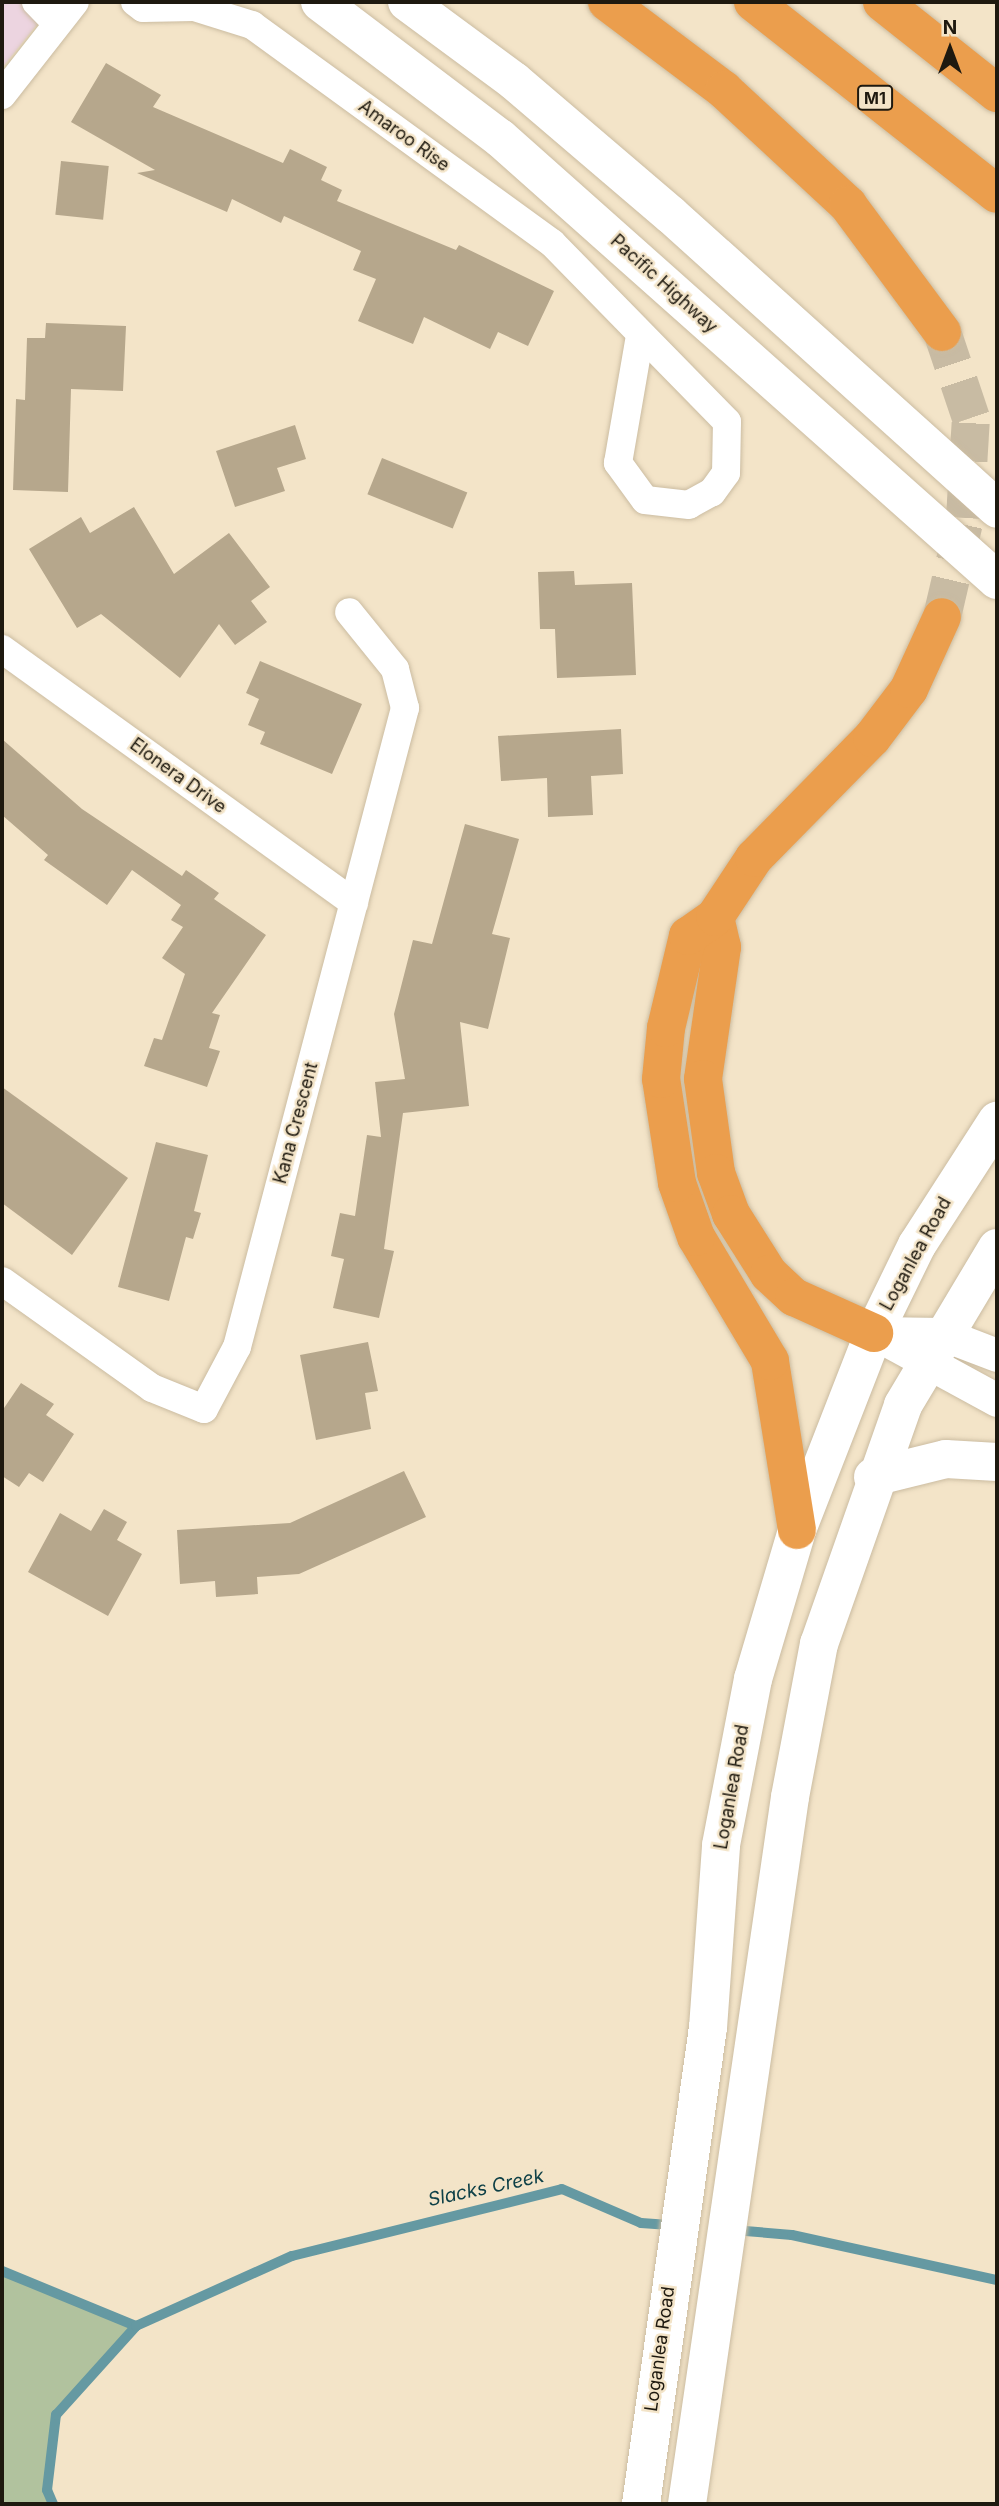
<!DOCTYPE html>
<style>
body{margin:0}
#map{position:relative;width:999px;height:2506px;overflow:hidden;background:#f3e4c8;font-family:Inter,sans-serif}
div>[style]{position:absolute}
.commercial>*{inset:0;background:#ecd4e0}
.green>*{inset:0;background:#b1c29e}
.stream>*{height:10px;margin:-5px;padding:0 5px;transform-origin:5px;border-radius:5px;background:#6599a2}
.building>*{inset:0;background:#b6a78c;transform-origin:0 0}
.motorway-tunnel>*{height:38px;margin-top:-19px;transform-origin:0;background:repeating-linear-gradient(90deg,#c8bba3 0 38px,transparent 0 57px)}
.roads{filter:drop-shadow(0 0 2px #cbbca1) drop-shadow(0 0 2px #cbbca1)}
.minor>*{height:28px;margin:-14px;padding:0 14px;transform-origin:14px;border-radius:14px;background:#fff}
.tertiary>*{height:33px;margin:-16.5px;padding:0 16.5px;transform-origin:16.5px;border-radius:16.5px;background:#fff}
.secondary>*{height:38px;margin:-19px;padding:0 19px;transform-origin:19px;border-radius:19px;background:#fff}
.motorway>*{height:38px;margin:-19px;padding:0 19px;transform-origin:19px;border-radius:19px;background:#eb9e4d}
span{translate:-50% -50%;white-space:nowrap;text-align:center;line-height:1.15;-webkit-text-stroke:5px #f3e4c8;paint-order:stroke}
.shield-label span{padding:2px 5px;background:#f3e4c8;border:2px solid;border-radius:5px;-webkit-text-stroke-width:0}
.shield-label{font-size:16px;color:#1e190f;font-weight:700}
.street-label{font-size:18px;color:#1e190f}
.water-label{font-size:19px;color:#0e4047;font-style:italic}
.frame{position:absolute;inset:0;border:4px solid #1e190f;pointer-events:none}
.north{position:absolute;left:915px;top:14px;width:70px;height:70px;-webkit-text-stroke:5px #f3e4c8;paint-order:stroke;rotate:0deg;font-size:19px;font-weight:700;line-height:28px;text-align:center;color:#1e190f}
.north::after{content:'';display:block;margin:auto;width:24px;height:32px;background:#1e190f;clip-path:polygon(50% 0,100% 100%,50% 72%,0 100%)}
</style>
<div id="map">
<div class="commercial">
<div style="clip-path:polygon(2px 2px,55px 2px,2px 68px)"></div>
</div>
<div class="green">
<div style="clip-path:polygon(2px 2271px,136px 2326px,56px 2415px,47px 2490px,53px 2504px,2px 2504px)"></div>
</div>
<div class="stream">
<div style="left:733px;top:2230px;width:59px;rotate:4.8deg"></div>
<div style="left:792px;top:2235px;width:210px;rotate:12.4deg"></div>
<div style="left:2px;top:2271px;width:145px;rotate:22.3deg"></div>
<div style="left:53px;top:2504px;width:15px;rotate:-113deg"></div>
<div style="left:47px;top:2490px;width:76px;rotate:-83.2deg"></div>
<div style="left:56px;top:2415px;width:120px;rotate:-48deg"></div>
<div style="left:136px;top:2326px;width:171px;rotate:-24.2deg"></div>
<div style="left:292px;top:2256px;width:278px;rotate:-13.9deg"></div>
<div style="left:562px;top:2189px;width:86px;rotate:23.3deg"></div>
<div style="left:641px;top:2223px;width:32px;rotate:4deg"></div>
</div>
<div class="building">
<div style="clip-path:polygon(106px 63px,161px 95px,153px 107px,283px 163px,290px 149px,327px 167px,321px 180px,342px 190px,337px 201px,456px 250px,459px 245px,554px 291px,528px 346px,498px 332px,490px 349px,424px 317px,413px 344px,358px 321px,376px 279px,353px 270px,361px 251px,284px 216px,281px 223px,232px 199px,227px 212px,137px 173px,155px 170px,71px 122px)"></div>
<div style="left:61px;top:161px;width:48px;height:54px;rotate:6deg"></div>
<div style="clip-path:polygon(46px 323px,126px 326px,123px 391px,71px 389px,68px 492px,13px 490px,16px 399px,25px 400px,27px 338px,45px 338px)"></div>
<div style="clip-path:polygon(295px 425px,306px 459px,277px 468px,285px 491px,235px 507px,216px 451px)"></div>
<div style="left:382px;top:458px;width:92px;height:39px;rotate:22deg"></div>
<div style="clip-path:polygon(134px 507px,174px 574px,229px 533px,270px 587px,251px 601px,267px 622px,235px 645px,219px 624px,180px 678px,101px 614px,77px 628px,29px 549px,81px 517px,90px 533px)"></div>
<div style="clip-path:polygon(574px 571px,575px 585px,632px 583px,636px 675px,557px 678px,555px 629px,540px 629px,538px 572px)"></div>
<div style="clip-path:polygon(260px 661px,362px 704px,332px 774px,260px 744px,265px 732px,248px 725px,259px 699px,246px 693px)"></div>
<div style="clip-path:polygon(621px 729px,623px 774px,591px 776px,593px 815px,548px 817px,547px 778px,501px 781px,498px 736px)"></div>
<div style="clip-path:polygon(2px 739px,82px 809px,182px 876px,186px 870px,219px 893px,214px 899px,266px 935px,212px 1013px,220px 1015px,209px 1048px,220px 1051px,207px 1087px,144px 1066px,154px 1038px,162px 1040px,185px 974px,162px 958px,183px 927px,171px 920px,181px 905px,132px 870px,107px 905px,44px 860px,48px 855px,2px 815px)"></div>
<div style="clip-path:polygon(465px 824px,519px 839px,492px 934px,510px 938px,488px 1029px,460px 1022px,469px 1106px,403px 1113px,384px 1249px,394px 1251px,379px 1318px,333px 1308px,344px 1259px,331px 1256px,340px 1213px,355px 1216px,367px 1135px,381px 1137px,375px 1082px,405px 1079px,394px 1014px,413px 940px,432px 944px)"></div>
<div style="clip-path:polygon(2px 1087px,128px 1178px,72px 1255px,2px 1203px)"></div>
<div style="clip-path:polygon(156px 1142px,208px 1155px,194px 1211px,201px 1213px,193px 1239px,186px 1237px,169px 1301px,118px 1287px)"></div>
<div style="clip-path:polygon(368px 1342px,378px 1391px,365px 1393px,371px 1429px,316px 1440px,300px 1355px)"></div>
<div style="clip-path:polygon(21px 1383px,54px 1404px,46px 1415px,74px 1434px,43px 1482px,29px 1473px,19px 1487px,2px 1476px,2px 1411px)"></div>
<div style="clip-path:polygon(404px 1471px,426px 1517px,299px 1574px,257px 1577px,258px 1594px,216px 1597px,215px 1581px,180px 1584px,177px 1530px,290px 1523px)"></div>
<div style="clip-path:polygon(104px 1509px,127px 1522px,117px 1540px,142px 1554px,108px 1616px,28px 1572px,60px 1513px,91px 1531px)"></div>
</div>
<div class="motorway-tunnel">
<div style="left:942px;top:617px;width:102px;rotate:-76.9deg"></div>
<div style="left:965px;top:518px;width:100px;rotate:-86.6deg"></div>
<div style="left:971px;top:418px;width:91px;rotate:-108.6deg"></div>
</div>
<div class="roads">
<div class="minor">
<div style="left:36px;top:2px;width:30px;rotate:46deg"></div>
<div style="left:135px;top:2px;width:10px;rotate:37deg"></div>
<div style="left:143px;top:8px;width:51px;rotate:-1.1deg"></div>
<div style="left:194px;top:7px;width:61px;rotate:17.2deg"></div>
<div style="left:252px;top:25px;width:371px;rotate:36deg"></div>
<div style="left:552px;top:243px;width:250px;rotate:45.6deg"></div>
<div style="left:727px;top:422px;width:51px;rotate:91.1deg"></div>
<div style="left:726px;top:473px;width:24px;rotate:126deg"></div>
<div style="left:712px;top:492px;width:26px;rotate:151deg"></div>
<div style="left:689px;top:505px;width:44px;rotate:-173.5deg"></div>
<div style="left:645px;top:500px;width:46px;rotate:-126.1deg"></div>
<div style="left:618px;top:463px;width:129px;rotate:-80.2deg"></div>
<div style="left:2px;top:95px;width:118px;rotate:-51.9deg"></div>
<div style="left:2px;top:649px;width:434px;rotate:35.8deg"></div>
<div style="left:2px;top:1281px;width:184px;rotate:35.5deg"></div>
<div style="left:152px;top:1388px;width:56px;rotate:22deg"></div>
<div style="left:204px;top:1409px;width:70px;rotate:-62deg"></div>
<div style="left:237px;top:1347px;width:661px;rotate:-75.27deg"></div>
<div style="left:405px;top:708px;width:40px;rotate:-104.4deg"></div>
<div style="left:395px;top:669px;width:73px;rotate:-128.9deg"></div>
</div>
<div class="tertiary">
<div style="left:874px;top:1333px;width:140px;rotate:28.6deg"></div>
<div style="left:874px;top:1333px;width:68px;rotate:0.8deg"></div>
<div style="left:942px;top:1334px;width:59px;rotate:20.9deg"></div>
</div>
<div class="secondary">
<div style="left:320px;top:2px;width:226px;rotate:37.1deg"></div>
<div style="left:500px;top:138px;width:665px;rotate:41.65deg"></div>
<div style="left:407px;top:2px;width:133px;rotate:36.4deg"></div>
<div style="left:514px;top:81px;width:206px;rotate:40.5deg"></div>
<div style="left:671px;top:215px;width:439px;rotate:42deg"></div>
<div style="left:873px;top:1477px;width:75px;rotate:-13.9deg"></div>
<div style="left:946px;top:1459px;width:51px;rotate:3.4deg"></div>
<div style="left:641px;top:2504px;width:481px;rotate:-82deg"></div>
<div style="left:708px;top:2028px;width:183px;rotate:-85.9deg"></div>
<div style="left:721px;top:1845px;width:169px;rotate:-79.1deg"></div>
<div style="left:753px;top:1679px;width:155px;rotate:-73.5deg"></div>
<div style="left:797px;top:1530px;width:212px;rotate:-68.7deg"></div>
<div style="left:874px;top:1333px;width:98px;rotate:-64deg"></div>
<div style="left:917px;top:1245px;width:148px;rotate:-57.2deg"></div>
<div style="left:687px;top:2504px;width:714px;rotate:-81.71deg"></div>
<div style="left:790px;top:1797px;width:156px;rotate:-79.3deg"></div>
<div style="left:819px;top:1644px;width:253px;rotate:-70.6deg"></div>
<div style="left:903px;top:1405px;width:183px;rotate:-59.1deg"></div>
</div>
<div class="motorway">
<div style="left:607px;top:2px;width:146px;rotate:36.9deg"></div>
<div style="left:724px;top:90px;width:169px;rotate:42.8deg"></div>
<div style="left:848px;top:205px;width:158px;rotate:53.5deg"></div>
<div style="left:753px;top:2px;width:310px;rotate:38.2deg"></div>
<div style="left:882px;top:2px;width:147px;rotate:38.4deg"></div>
<div style="left:715px;top:917px;width:31px;rotate:77deg"></div>
<div style="left:722px;top:947px;width:133px;rotate:98.2deg"></div>
<div style="left:703px;top:1079px;width:95px;rotate:82.1deg"></div>
<div style="left:716px;top:1173px;width:44px;rotate:69.9deg"></div>
<div style="left:731px;top:1214px;width:71px;rotate:57.7deg"></div>
<div style="left:769px;top:1274px;width:34px;rotate:43deg"></div>
<div style="left:794px;top:1297px;width:88px;rotate:24.2deg"></div>
<div style="left:797px;top:1530px;width:171px;rotate:-99.1deg"></div>
<div style="left:770px;top:1361px;width:144px;rotate:-120.8deg"></div>
<div style="left:696px;top:1237px;width:57px;rotate:-109.4deg"></div>
<div style="left:677px;top:1183px;width:105px;rotate:-98.7deg"></div>
<div style="left:661px;top:1079px;width:51px;rotate:-84.4deg"></div>
<div style="left:666px;top:1028px;width:95px;rotate:-76.6deg"></div>
<div style="left:688px;top:936px;width:33px;rotate:-35deg"></div>
<div style="left:715px;top:917px;width:71px;rotate:-56.5deg"></div>
<div style="left:754px;top:858px;width:168px;rotate:-45.5deg"></div>
<div style="left:872px;top:738px;width:61px;rotate:-52.9deg"></div>
<div style="left:909px;top:689px;width:79px;rotate:-65.4deg"></div>
</div>
</div>
<div class="shield-label">
<span style="left:875px;top:98px">M1</span>
</div>
<div class="street-label">
<span style="left:404px;top:136px;rotate:36deg">Amaroo Rise</span>
<span style="left:664px;top:284px;rotate:42deg">Pacific Highway</span>
<span style="left:178px;top:776px;rotate:36deg">Elonera Drive</span>
<span style="left:296px;top:1123px;rotate:-75deg">Kana Crescent</span>
<span style="left:916px;top:1254px;rotate:-61deg">Loganlea Road</span>
<span style="left:732px;top:1787px;rotate:-80deg">Loganlea Road</span>
<span style="left:660px;top:2349px;rotate:-82deg">Loganlea Road</span>
</div>
<div class="water-label">
<span style="left:486px;top:2188px;rotate:-12deg">Slacks Creek</span>
</div>
<div class="frame"></div>
<div class="north">N</div>
</div>
